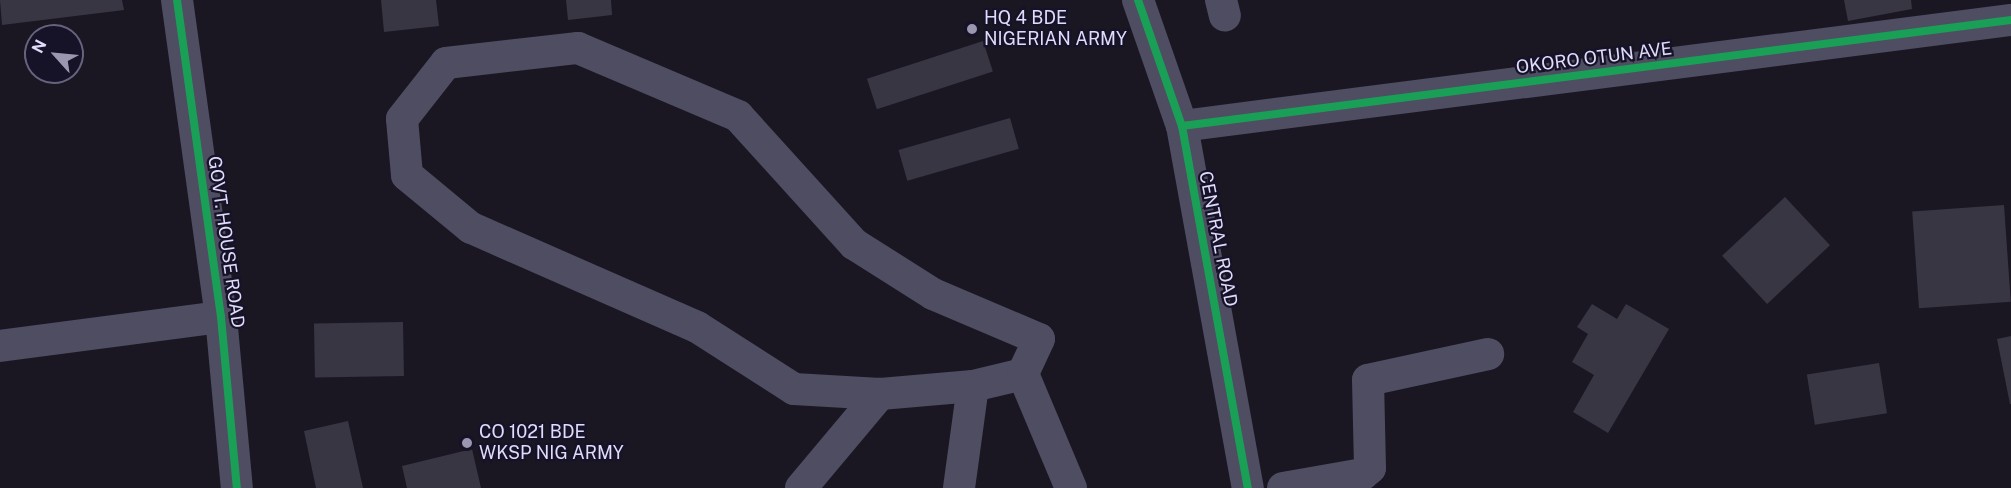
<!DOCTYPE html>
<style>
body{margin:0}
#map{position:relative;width:2011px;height:488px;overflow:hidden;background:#1a1723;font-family:"Public Sans",sans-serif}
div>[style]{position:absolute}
.building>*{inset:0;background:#393644;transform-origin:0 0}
.minor>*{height:32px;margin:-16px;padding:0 16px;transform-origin:16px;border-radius:16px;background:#4e4d62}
.cycleway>*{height:8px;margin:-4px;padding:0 4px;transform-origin:4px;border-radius:4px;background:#1a9f57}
.dots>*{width:16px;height:16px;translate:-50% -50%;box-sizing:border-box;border:3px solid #161228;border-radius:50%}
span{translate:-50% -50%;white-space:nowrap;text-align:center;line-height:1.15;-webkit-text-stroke:4.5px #161228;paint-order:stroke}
.poi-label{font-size:18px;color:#e0dcfc}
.left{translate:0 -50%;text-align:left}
.street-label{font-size:18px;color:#e0dcfc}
.north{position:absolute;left:24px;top:24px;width:60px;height:60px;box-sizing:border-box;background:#161228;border:2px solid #67637d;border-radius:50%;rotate:297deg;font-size:16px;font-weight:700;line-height:24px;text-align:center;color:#e0dcfc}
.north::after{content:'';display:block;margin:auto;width:21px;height:27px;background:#9b97b0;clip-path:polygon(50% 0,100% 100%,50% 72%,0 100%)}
</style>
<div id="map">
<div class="building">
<div style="clip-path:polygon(0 0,122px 0,124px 10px,2px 25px)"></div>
<div style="clip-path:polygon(381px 0,436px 0,439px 26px,384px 32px)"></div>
<div style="clip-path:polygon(566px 0,611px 0,612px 15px,568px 20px)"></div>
<div style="clip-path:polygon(1844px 0,1911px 0,1912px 9px,1848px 21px)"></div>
<div style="left:983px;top:41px;width:32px;height:122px;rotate:72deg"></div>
<div style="left:1010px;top:118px;width:32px;height:116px;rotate:74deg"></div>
<div style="left:1785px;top:197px;width:66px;height:86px;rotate:47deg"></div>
<div style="left:2004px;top:205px;width:97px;height:92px;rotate:86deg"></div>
<div style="clip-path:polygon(1592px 304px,1617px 319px,1626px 304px,1669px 329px,1608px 433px,1573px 412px,1594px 375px,1572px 362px,1588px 334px,1577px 327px)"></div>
<div style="left:403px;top:322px;width:54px;height:89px;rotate:89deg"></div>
<div style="clip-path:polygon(2011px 336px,2011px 404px,2010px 404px,1997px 339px)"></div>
<div style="left:1879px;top:363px;width:51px;height:73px;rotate:81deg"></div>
<div style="clip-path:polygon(348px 421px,363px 488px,316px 488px,304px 431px)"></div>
<div style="clip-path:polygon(472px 449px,481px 488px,407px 488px,402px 466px)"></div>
</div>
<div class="minor">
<div style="left:177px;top:0;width:320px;rotate:82.1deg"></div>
<div style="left:221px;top:317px;width:172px;rotate:84.7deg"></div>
<div style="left:1138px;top:0;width:133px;rotate:70.8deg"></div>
<div style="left:1182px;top:126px;width:368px;rotate:79.7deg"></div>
<div style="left:1221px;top:0;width:16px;rotate:76deg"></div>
<div style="left:1182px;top:126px;width:836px;rotate:-7.29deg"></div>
<div style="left:0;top:346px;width:223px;rotate:-7.5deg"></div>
<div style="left:973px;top:386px;width:93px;rotate:175.1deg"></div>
<div style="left:880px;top:394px;width:86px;rotate:-176.7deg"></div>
<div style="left:794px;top:389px;width:115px;rotate:-147.4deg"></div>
<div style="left:697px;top:327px;width:247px;rotate:-156.3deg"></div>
<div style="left:471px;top:228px;width:83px;rotate:-140.4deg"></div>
<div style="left:407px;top:175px;width:56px;rotate:-95.1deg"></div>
<div style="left:402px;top:119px;width:71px;rotate:-51.8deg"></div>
<div style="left:446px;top:63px;width:133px;rotate:-6.5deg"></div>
<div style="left:578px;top:48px;width:174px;rotate:23deg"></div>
<div style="left:738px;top:116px;width:173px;rotate:47.8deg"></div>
<div style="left:854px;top:244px;width:93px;rotate:32.3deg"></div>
<div style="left:933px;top:294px;width:115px;rotate:23deg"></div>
<div style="left:1039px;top:339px;width:38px;rotate:115deg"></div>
<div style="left:801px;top:488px;width:123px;rotate:-50deg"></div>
<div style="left:959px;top:488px;width:103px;rotate:-82.2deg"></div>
<div style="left:973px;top:386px;width:51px;rotate:-13.5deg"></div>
<div style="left:1023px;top:374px;width:124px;rotate:67.2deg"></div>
<div style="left:1283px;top:488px;width:81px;rotate:-9.9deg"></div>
<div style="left:1363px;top:474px;width:9px;rotate:-41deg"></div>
<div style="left:1370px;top:468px;width:88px;rotate:-91.3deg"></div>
<div style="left:1368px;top:380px;width:123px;rotate:-12.2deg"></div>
</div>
<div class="cycleway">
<div style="left:177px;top:0;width:320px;rotate:82.1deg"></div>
<div style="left:221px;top:317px;width:172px;rotate:84.7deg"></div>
<div style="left:1138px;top:0;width:133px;rotate:70.8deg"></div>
<div style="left:1182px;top:126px;width:368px;rotate:79.7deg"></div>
<div style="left:1182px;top:126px;width:836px;rotate:-7.29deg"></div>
</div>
<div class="dots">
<div style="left:972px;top:29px;background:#9b97b0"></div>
<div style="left:467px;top:443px;background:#9b97b0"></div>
</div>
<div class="poi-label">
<span class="left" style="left:984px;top:29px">HQ 4 BDE<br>NIGERIAN ARMY</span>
<span class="left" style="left:479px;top:443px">CO 1021 BDE<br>WKSP NIG ARMY</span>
</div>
<div class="street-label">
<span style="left:1594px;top:58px;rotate:-7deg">OKORO OTUN AVE</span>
<span style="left:1218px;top:239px;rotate:79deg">CENTRAL ROAD</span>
<span style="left:226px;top:242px;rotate:82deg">GOVT. HOUSE ROAD</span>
</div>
<div class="north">N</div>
</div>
